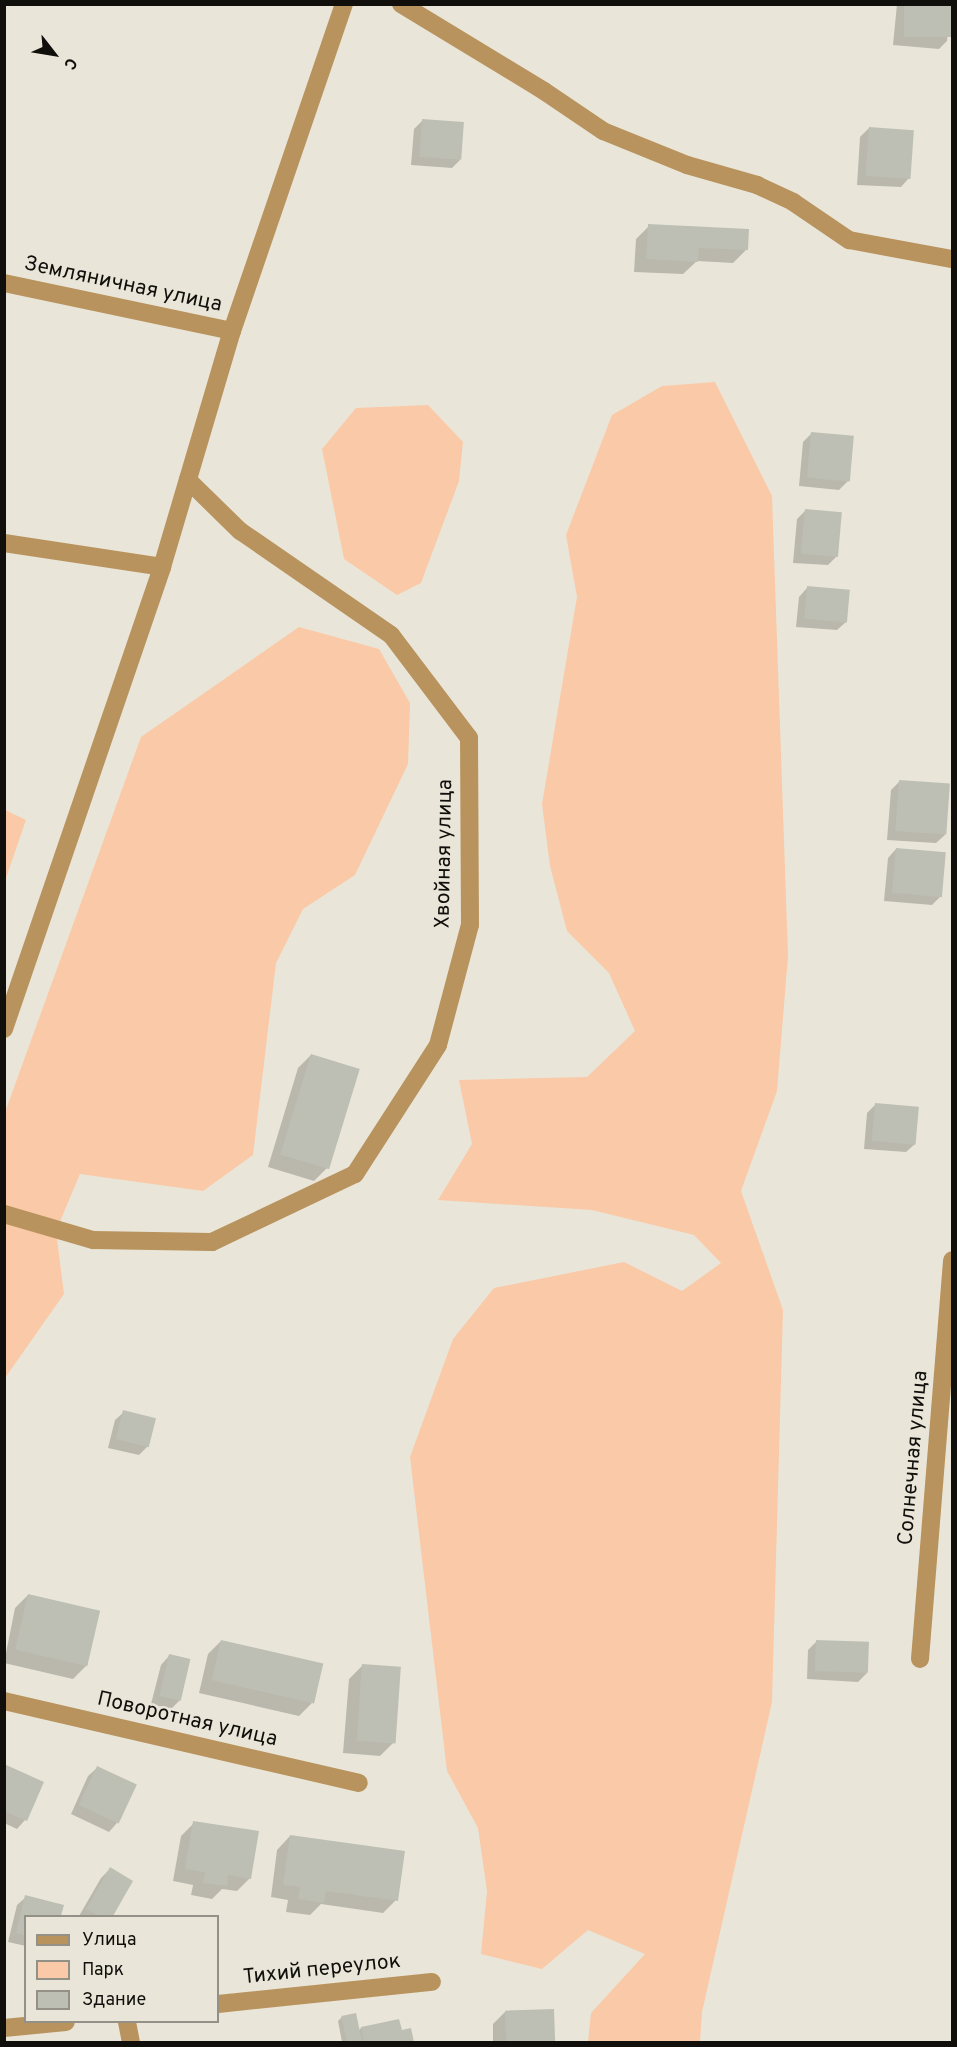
<!DOCTYPE html>
<meta charset="utf-8">
<style>
body{margin:0}
#map{position:relative;width:957px;height:2047px;overflow:hidden;background:#e9e6d9;font-family:Overpass,sans-serif}
div>[style]{position:absolute}
.green>*{inset:0;background:#fac9a7}
.shadow>*{inset:0;background:#0003}
.building>*{inset:0;background:#bebfb4;transform-origin:0 0}
.minor>*{height:18px;margin:-9px;padding:0 9px;transform-origin:9px;border-radius:9px;background:#b9935d}
span{translate:-50% -50%;white-space:nowrap;text-align:center;line-height:1.15;-webkit-text-stroke:5px #e9e6d9;paint-order:stroke}
.street-label{font-size:21px;color:#100f0b}
.frame{position:absolute;inset:0;border:6px solid #100f0b;pointer-events:none}
.legend{position:absolute;left:24px;top:1915px;width:195px;height:108px;box-sizing:border-box;background:#e9e6d9;border:2px solid #929087;margin:0;padding:8px 10px;list-style:none;font-size:18px;color:#100f0b}
.legend li{display:flex;align-items:center;gap:12px;height:30px}
.legend b{width:30px;border:2px solid #929087}
.north{position:absolute;left:24px;top:24px;width:60px;height:60px;-webkit-text-stroke:4px #e9e6d9;paint-order:stroke;rotate:121deg;font-size:16px;font-weight:700;line-height:24px;text-align:center;color:#100f0b}
.north::after{content:'';display:block;margin:auto;width:21px;height:27px;background:#100f0b;clip-path:polygon(50% 0,100% 100%,50% 72%,0 100%)}
</style>
<div id="map">
<div class="green">
<div style="clip-path:polygon(715px 382px,772px 496px,788px 956px,777px 1091px,741px 1191px,783px 1310px,772px 1702px,702px 2012px,700px 2042px,588px 2042px,591px 2013px,645px 1954px,588px 1930px,542px 1969px,481px 1954px,487px 1891px,478px 1828px,447px 1771px,410px 1457px,453px 1339px,494px 1288px,624px 1262px,682px 1291px,721px 1263px,694px 1235px,592px 1210px,438px 1200px,472px 1144px,459px 1080px,587px 1077px,635px 1031px,609px 973px,567px 931px,550px 866px,542px 804px,577px 597px,566px 535px,612px 415px,662px 386px)"></div>
<div style="clip-path:polygon(428px 405px,463px 442px,459px 481px,421px 583px,397px 595px,344px 559px,322px 449px,356px 408px)"></div>
<div style="clip-path:polygon(299px 627px,379px 649px,410px 703px,408px 764px,355px 875px,303px 909px,276px 963px,253px 1155px,203px 1191px,80px 1174px,56px 1231px,64px 1294px,5px 1378px,4px 1115px,141px 737px)"></div>
<div style="clip-path:polygon(5px 810px,26px 820px,5px 881px)"></div>
</div>
<div class="shadow">
<div style="clip-path:polygon(897px 4px,951px 4px,947px 41px,939px 49px,893px 45px)"></div>
<div style="clip-path:polygon(422px 121px,460px 160px,452px 168px,411px 165px,414px 129px)"></div>
<div style="clip-path:polygon(869px 128px,909px 178px,901px 187px,857px 185px,860px 137px)"></div>
<div style="clip-path:polygon(649px 226px,746px 250px,733px 263px,697px 261px,683px 274px,634px 272px,636px 239px)"></div>
<div style="clip-path:polygon(812px 433px,848px 481px,839px 490px,799px 486px,803px 442px)"></div>
<div style="clip-path:polygon(805px 511px,837px 556px,828px 565px,793px 563px,797px 519px)"></div>
<div style="clip-path:polygon(807px 588px,846px 622px,837px 630px,796px 627px,799px 597px)"></div>
<div style="clip-path:polygon(900px 781px,945px 835px,936px 843px,887px 840px,891px 790px)"></div>
<div style="clip-path:polygon(896px 849px,941px 896px,932px 905px,884px 901px,888px 858px)"></div>
<div style="clip-path:polygon(311px 1055px,327px 1168px,314px 1181px,268px 1167px,298px 1068px)"></div>
<div style="clip-path:polygon(875px 1105px,915px 1144px,906px 1152px,864px 1149px,867px 1113px)"></div>
<div style="clip-path:polygon(124px 1412px,148px 1446px,139px 1455px,108px 1448px,115px 1420px)"></div>
<div style="clip-path:polygon(28px 1595px,86px 1666px,73px 1679px,4px 1663px,15px 1608px)"></div>
<div style="clip-path:polygon(221px 1641px,312px 1703px,299px 1716px,199px 1693px,208px 1654px)"></div>
<div style="clip-path:polygon(817px 1641px,867px 1673px,858px 1682px,807px 1679px,808px 1650px)"></div>
<div style="clip-path:polygon(169px 1656px,180px 1700px,171px 1709px,151px 1704px,161px 1665px)"></div>
<div style="clip-path:polygon(362px 1666px,393px 1743px,380px 1756px,343px 1753px,349px 1679px)"></div>
<div style="clip-path:polygon(4px 1766px,25px 1820px,17px 1829px,4px 1823px)"></div>
<div style="clip-path:polygon(97px 1768px,117px 1823px,109px 1832px,71px 1814px,88px 1776px)"></div>
<div style="clip-path:polygon(194px 1823px,250px 1878px,237px 1891px,222px 1889px,212px 1899px,191px 1895px,193px 1885px,173px 1881px,181px 1836px)"></div>
<div style="clip-path:polygon(290px 1836px,396px 1900px,383px 1913px,321px 1904px,310px 1915px,286px 1912px,288px 1900px,271px 1897px,277px 1850px)"></div>
<div style="clip-path:polygon(110px 1869px,131px 1882px,111px 1916px,79px 1916px,101px 1878px)"></div>
<div style="clip-path:polygon(26px 1897px,62px 1906px,60px 1916px,26px 1916px,26px 1946px,8px 1942px,17px 1905px)"></div>
<div style="clip-path:polygon(553px 2010px,553px 2042px,493px 2042px,493px 2024px,506px 2011px)"></div>
<div style="clip-path:polygon(342px 2017px,358px 2031px,361px 2028px,400px 2032px,410px 2030px,413px 2042px,342px 2042px,338px 2021px)"></div>
</div>
<div class="building">
<div style="left:904px;top:4px;width:48px;height:33px"></div>
<div style="left:422px;top:119px;width:42px;height:38px;rotate:4deg"></div>
<div style="left:869px;top:127px;width:45px;height:49px;rotate:4deg"></div>
<div style="clip-path:polygon(648px 224px,749px 229px,748px 250px,699px 248px,698px 262px,646px 259px)"></div>
<div style="left:811px;top:432px;width:43px;height:46px;rotate:5deg"></div>
<div style="left:805px;top:509px;width:37px;height:45px;rotate:5deg"></div>
<div style="left:807px;top:586px;width:43px;height:33px;rotate:5deg"></div>
<div style="left:899px;top:780px;width:51px;height:51px;rotate:4deg"></div>
<div style="left:896px;top:848px;width:50px;height:45px;rotate:5deg"></div>
<div style="left:311px;top:1054px;width:51px;height:105px;rotate:17deg"></div>
<div style="left:875px;top:1103px;width:44px;height:38px;rotate:5deg"></div>
<div style="left:123px;top:1410px;width:34px;height:30px;rotate:14deg"></div>
<div style="left:28px;top:1594px;width:74px;height:57px;rotate:13deg"></div>
<div style="left:221px;top:1640px;width:105px;height:41px;rotate:13deg"></div>
<div style="left:816px;top:1640px;width:53px;height:31px;rotate:2deg"></div>
<div style="left:169px;top:1654px;width:22px;height:43px;rotate:13deg"></div>
<div style="left:362px;top:1664px;width:39px;height:77px;rotate:4deg"></div>
<div style="clip-path:polygon(4px 1764px,44px 1782px,27px 1821px,4px 1811px)"></div>
<div style="left:97px;top:1766px;width:44px;height:43px;rotate:25deg"></div>
<div style="clip-path:polygon(193px 1821px,259px 1831px,251px 1879px,228px 1875px,227px 1886px,203px 1883px,205px 1872px,185px 1869px)"></div>
<div style="clip-path:polygon(290px 1835px,405px 1851px,398px 1901px,326px 1891px,324px 1903px,298px 1899px,300px 1887px,283px 1885px)"></div>
<div style="clip-path:polygon(110px 1867px,133px 1881px,113px 1916px,99px 1916px,86px 1909px)"></div>
<div style="clip-path:polygon(25px 1895px,64px 1905px,61px 1916px,26px 1916px,26px 1936px,16px 1933px)"></div>
<div style="left:554px;top:2009px;width:33px;height:49px;rotate:88deg"></div>
<div style="left:356px;top:2013px;width:30px;height:15px;rotate:78deg"></div>
<div style="clip-path:polygon(399px 2019px,402px 2030px,411px 2028px,414px 2042px,364px 2042px,361px 2027px)"></div>
</div>
<div class="minor">
<div style="left:401px;top:4px;width:167px;rotate:31.3deg"></div>
<div style="left:544px;top:91px;width:71px;rotate:34.1deg"></div>
<div style="left:603px;top:131px;width:91px;rotate:22deg"></div>
<div style="left:687px;top:165px;width:73px;rotate:15.9deg"></div>
<div style="left:757px;top:185px;width:40px;rotate:25deg"></div>
<div style="left:793px;top:202px;width:68px;rotate:34.2deg"></div>
<div style="left:849px;top:240px;width:105px;rotate:10.5deg"></div>
<div style="left:4px;top:283px;width:233px;rotate:11.9deg"></div>
<div style="left:4px;top:543px;width:160px;rotate:8.6deg"></div>
<div style="left:4px;top:1029px;width:488px;rotate:-71.1deg"></div>
<div style="left:162px;top:567px;width:246px;rotate:-73.5deg"></div>
<div style="left:232px;top:331px;width:346px;rotate:-71.1deg"></div>
<div style="left:4px;top:1214px;width:93px;rotate:16.3deg"></div>
<div style="left:93px;top:1240px;width:119px;rotate:1deg"></div>
<div style="left:212px;top:1242px;width:158px;rotate:-25.4deg"></div>
<div style="left:355px;top:1174px;width:153px;rotate:-57.2deg"></div>
<div style="left:438px;top:1045px;width:124px;rotate:-75.1deg"></div>
<div style="left:470px;top:925px;width:187px;rotate:-90.3deg"></div>
<div style="left:469px;top:738px;width:129px;rotate:-127.1deg"></div>
<div style="left:391px;top:635px;width:183px;rotate:-145.4deg"></div>
<div style="left:240px;top:531px;width:73px;rotate:-135.6deg"></div>
<div style="left:920px;top:1659px;width:400px;rotate:-85.4deg"></div>
<div style="left:4px;top:1701px;width:364px;rotate:13deg"></div>
<div style="left:218px;top:2004px;width:215px;rotate:-5.9deg"></div>
<div style="left:127px;top:2022px;width:20px;rotate:79deg"></div>
<div style="left:4px;top:2028px;width:62px;rotate:-5.5deg"></div>
</div>
<div class="street-label">
<span style="left:123px;top:285px;rotate:12deg">Земляничная улица</span>
<span style="left:445px;top:854px;rotate:-89deg">Хвойная улица</span>
<span style="left:914px;top:1458px;rotate:-85deg">Солнечная улица</span>
<span style="left:187px;top:1720px;rotate:13deg">Поворотная улица</span>
<span style="left:322px;top:1970px;rotate:-6deg">Тихий переулок</span>
</div>
<div class="frame"></div>
<ul class="legend">
<li><b style="height:8px;background:#b9935d"></b>Улица</li>
<li><b style="height:16px;background:#fac9a7"></b>Парк</li>
<li><b style="height:16px;background:#bebfb4"></b>Здание</li>
</ul>
<div class="north">С</div>
</div>
